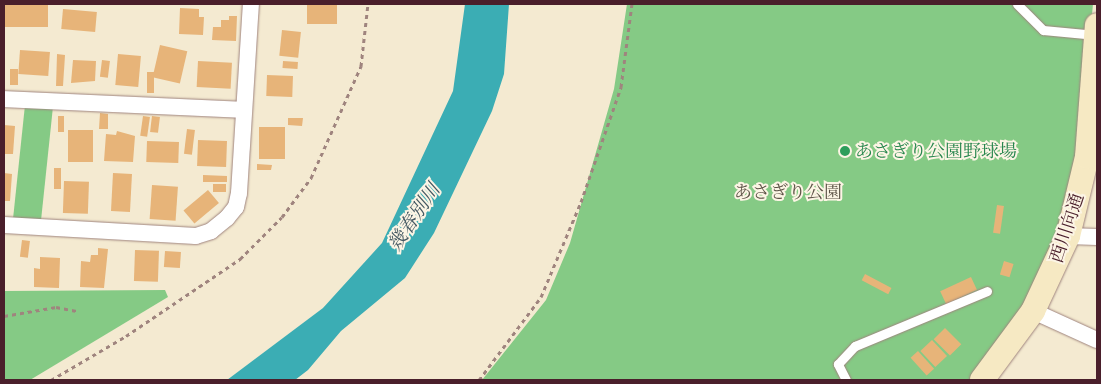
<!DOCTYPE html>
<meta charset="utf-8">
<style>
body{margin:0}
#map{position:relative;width:1101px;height:384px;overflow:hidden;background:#f4ead1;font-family:"EB Garamond","Noto Serif JP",serif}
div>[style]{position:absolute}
.green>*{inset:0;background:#85ca85;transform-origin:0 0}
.water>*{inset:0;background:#3badb4}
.building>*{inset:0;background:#e7b479;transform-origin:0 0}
.path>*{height:3px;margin-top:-1.5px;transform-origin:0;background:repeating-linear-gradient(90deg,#9f847e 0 4px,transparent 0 8px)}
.roads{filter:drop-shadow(0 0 1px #9f847e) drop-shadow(0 0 1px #9f847e)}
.lane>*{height:9px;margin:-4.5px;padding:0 4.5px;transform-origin:4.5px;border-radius:4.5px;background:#fff}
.street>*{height:16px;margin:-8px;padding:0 8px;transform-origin:8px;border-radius:8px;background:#fff}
.secondary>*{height:24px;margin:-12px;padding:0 12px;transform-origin:12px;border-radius:12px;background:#f6e9c3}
.dots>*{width:14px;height:14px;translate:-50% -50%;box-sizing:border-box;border:2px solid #fcf5e5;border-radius:50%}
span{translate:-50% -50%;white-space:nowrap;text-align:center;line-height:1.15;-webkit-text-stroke:4px #fcf5e5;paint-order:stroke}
.leisure-label{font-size:18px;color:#27864d}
.left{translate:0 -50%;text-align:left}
.park-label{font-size:18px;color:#5c5246}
.street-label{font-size:18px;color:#4a1f2b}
.water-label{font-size:19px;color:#445862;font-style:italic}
.frame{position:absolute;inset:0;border:5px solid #4a1f2b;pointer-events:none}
</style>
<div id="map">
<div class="green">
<div style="clip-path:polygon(627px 4px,1093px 4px,1077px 172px,1041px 282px,973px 380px,482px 380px,546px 300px,570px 243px,614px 89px)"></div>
<div style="left:25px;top:105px;width:28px;height:117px;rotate:6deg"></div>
<div style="clip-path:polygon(165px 290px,168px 297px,30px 380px,4px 380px,4px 291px)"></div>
</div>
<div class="water">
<div style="clip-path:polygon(465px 4px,509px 4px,504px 74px,492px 111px,434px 233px,405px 278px,341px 331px,308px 370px,295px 380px,227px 380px,323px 308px,382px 243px,453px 91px)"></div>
</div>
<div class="building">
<div style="left:4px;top:4px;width:44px;height:23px"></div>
<div style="left:307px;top:4px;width:30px;height:20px"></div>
<div style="clip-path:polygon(180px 8px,199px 9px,199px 17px,204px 17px,203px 35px,179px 34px)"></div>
<div style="left:63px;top:9px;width:34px;height:20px;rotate:5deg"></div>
<div style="clip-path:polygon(229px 16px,237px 16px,236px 41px,212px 40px,213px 27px,221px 27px,221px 20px,229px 20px)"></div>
<div style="left:282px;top:30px;width:19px;height:26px;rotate:6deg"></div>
<div style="left:160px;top:45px;width:28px;height:33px;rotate:13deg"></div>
<div style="left:20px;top:50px;width:30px;height:24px;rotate:4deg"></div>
<div style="clip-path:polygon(57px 54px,65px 55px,63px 86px,56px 86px)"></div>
<div style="left:118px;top:54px;width:23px;height:31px;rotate:5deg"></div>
<div style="clip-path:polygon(73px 60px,96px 61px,95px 81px,71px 83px)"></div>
<div style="left:102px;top:60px;width:8px;height:17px;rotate:7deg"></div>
<div style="left:198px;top:61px;width:34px;height:26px;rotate:3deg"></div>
<div style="left:283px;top:61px;width:15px;height:7px;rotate:4deg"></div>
<div style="left:10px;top:69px;width:8px;height:16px"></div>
<div style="left:147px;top:72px;width:7px;height:21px"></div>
<div style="left:267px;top:75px;width:26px;height:21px;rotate:2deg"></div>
<div style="clip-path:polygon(100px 113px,108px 114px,108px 129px,99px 129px)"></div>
<div style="left:58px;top:116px;width:6px;height:16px"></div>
<div style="left:143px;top:116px;width:7px;height:20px;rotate:8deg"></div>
<div style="left:152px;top:116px;width:8px;height:16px;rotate:7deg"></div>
<div style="clip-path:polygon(288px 118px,303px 118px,302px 126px,288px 125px)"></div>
<div style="clip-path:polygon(4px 125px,15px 126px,13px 154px,4px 154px)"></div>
<div style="left:259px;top:127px;width:26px;height:32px"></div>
<div style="left:187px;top:129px;width:8px;height:25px;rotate:7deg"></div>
<div style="left:68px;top:130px;width:25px;height:32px"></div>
<div style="clip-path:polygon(117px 131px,135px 136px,133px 162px,104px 161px,106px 134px,116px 135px)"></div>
<div style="left:198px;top:140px;width:29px;height:26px;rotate:2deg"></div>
<div style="left:147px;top:141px;width:32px;height:21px;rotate:2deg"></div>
<div style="clip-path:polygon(257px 164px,272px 165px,271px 170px,257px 170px)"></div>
<div style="left:54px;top:168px;width:7px;height:21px"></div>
<div style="clip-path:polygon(4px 173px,12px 174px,10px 201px,4px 201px)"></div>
<div style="left:113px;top:173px;width:19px;height:38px;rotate:3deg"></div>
<div style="clip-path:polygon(203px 175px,227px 176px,227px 182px,203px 182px)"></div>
<div style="left:64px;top:181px;width:25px;height:32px;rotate:2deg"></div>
<div style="left:226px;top:184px;width:8px;height:13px;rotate:90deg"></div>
<div style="left:152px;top:185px;width:26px;height:34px;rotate:4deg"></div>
<div style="left:208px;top:190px;width:17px;height:32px;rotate:50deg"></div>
<div style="left:997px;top:205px;width:7px;height:28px;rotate:8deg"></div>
<div style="left:22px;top:240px;width:8px;height:17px;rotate:7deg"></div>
<div style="clip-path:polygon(98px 248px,108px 249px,104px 288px,80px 287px,81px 261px,90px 262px,91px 255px,98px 255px)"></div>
<div style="left:135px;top:250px;width:24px;height:31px;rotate:2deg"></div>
<div style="left:165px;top:251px;width:16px;height:16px;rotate:4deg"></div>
<div style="clip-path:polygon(40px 257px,60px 258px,59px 288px,34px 287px,34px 268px,40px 269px)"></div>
<div style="left:1004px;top:261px;width:10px;height:14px;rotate:17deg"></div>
<div style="left:865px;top:274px;width:30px;height:7px;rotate:28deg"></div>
<div style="left:971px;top:277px;width:14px;height:34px;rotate:65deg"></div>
<div style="left:945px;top:328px;width:23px;height:16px;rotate:45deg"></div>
<div style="left:932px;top:340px;width:22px;height:16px;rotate:47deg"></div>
<div style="left:918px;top:351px;width:24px;height:10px;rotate:48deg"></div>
</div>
<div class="path">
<div style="left:4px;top:316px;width:53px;rotate:-9.8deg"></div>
<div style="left:56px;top:307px;width:21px;rotate:11deg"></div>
<div style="left:51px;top:380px;width:87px;rotate:-30.4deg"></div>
<div style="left:126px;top:336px;width:138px;rotate:-34deg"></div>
<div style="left:240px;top:259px;width:59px;rotate:-45deg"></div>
<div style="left:282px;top:217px;width:49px;rotate:-53.4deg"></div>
<div style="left:311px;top:178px;width:123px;rotate:-65.9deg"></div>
<div style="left:361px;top:66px;width:62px;rotate:-83.6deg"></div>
<div style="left:479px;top:380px;width:104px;rotate:-53.2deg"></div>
<div style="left:541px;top:297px;width:103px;rotate:-67.2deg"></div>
<div style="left:581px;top:202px;width:122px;rotate:-70.8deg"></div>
<div style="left:621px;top:87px;width:84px;rotate:-82.5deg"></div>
</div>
<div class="roads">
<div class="lane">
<div style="left:1017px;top:4px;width:37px;rotate:45deg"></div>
<div style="left:1043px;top:30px;width:53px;rotate:5.4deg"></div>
<div style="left:846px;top:380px;width:18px;rotate:-117deg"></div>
<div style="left:838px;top:364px;width:25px;rotate:-47deg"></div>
<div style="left:855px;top:346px;width:143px;rotate:-22.6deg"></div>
</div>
<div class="street">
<div style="left:4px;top:99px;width:240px;rotate:2.6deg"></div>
<div style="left:4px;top:225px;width:192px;rotate:3.3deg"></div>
<div style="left:196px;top:236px;width:16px;rotate:-18deg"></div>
<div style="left:211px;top:231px;width:21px;rotate:-39deg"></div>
<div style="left:227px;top:218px;width:14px;rotate:-51deg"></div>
<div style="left:236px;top:207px;width:14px;rotate:-78deg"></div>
<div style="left:239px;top:193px;width:189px;rotate:-86.4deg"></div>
<div style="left:1068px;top:236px;width:29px;rotate:2deg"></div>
<div style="left:1033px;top:311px;width:70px;rotate:24.4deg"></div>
</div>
<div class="secondary">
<div style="left:982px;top:380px;width:86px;rotate:-53.5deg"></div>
<div style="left:1033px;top:311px;width:83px;rotate:-65deg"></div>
<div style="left:1068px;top:236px;width:81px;rotate:-76.5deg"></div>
<div style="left:1087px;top:157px;width:132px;rotate:-85.7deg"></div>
</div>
</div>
<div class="dots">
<div style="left:845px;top:151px;background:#2e9e5b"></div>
</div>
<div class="leisure-label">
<span class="left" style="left:855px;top:151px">あさぎり公園野球場</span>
</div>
<div class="park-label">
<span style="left:788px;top:192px">あさぎり公園</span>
</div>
<div class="street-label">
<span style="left:1067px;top:228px;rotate:-72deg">西川向通</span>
</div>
<div class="water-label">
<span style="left:414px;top:217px;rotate:-56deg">幾春別川</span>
</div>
<div class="frame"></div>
</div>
